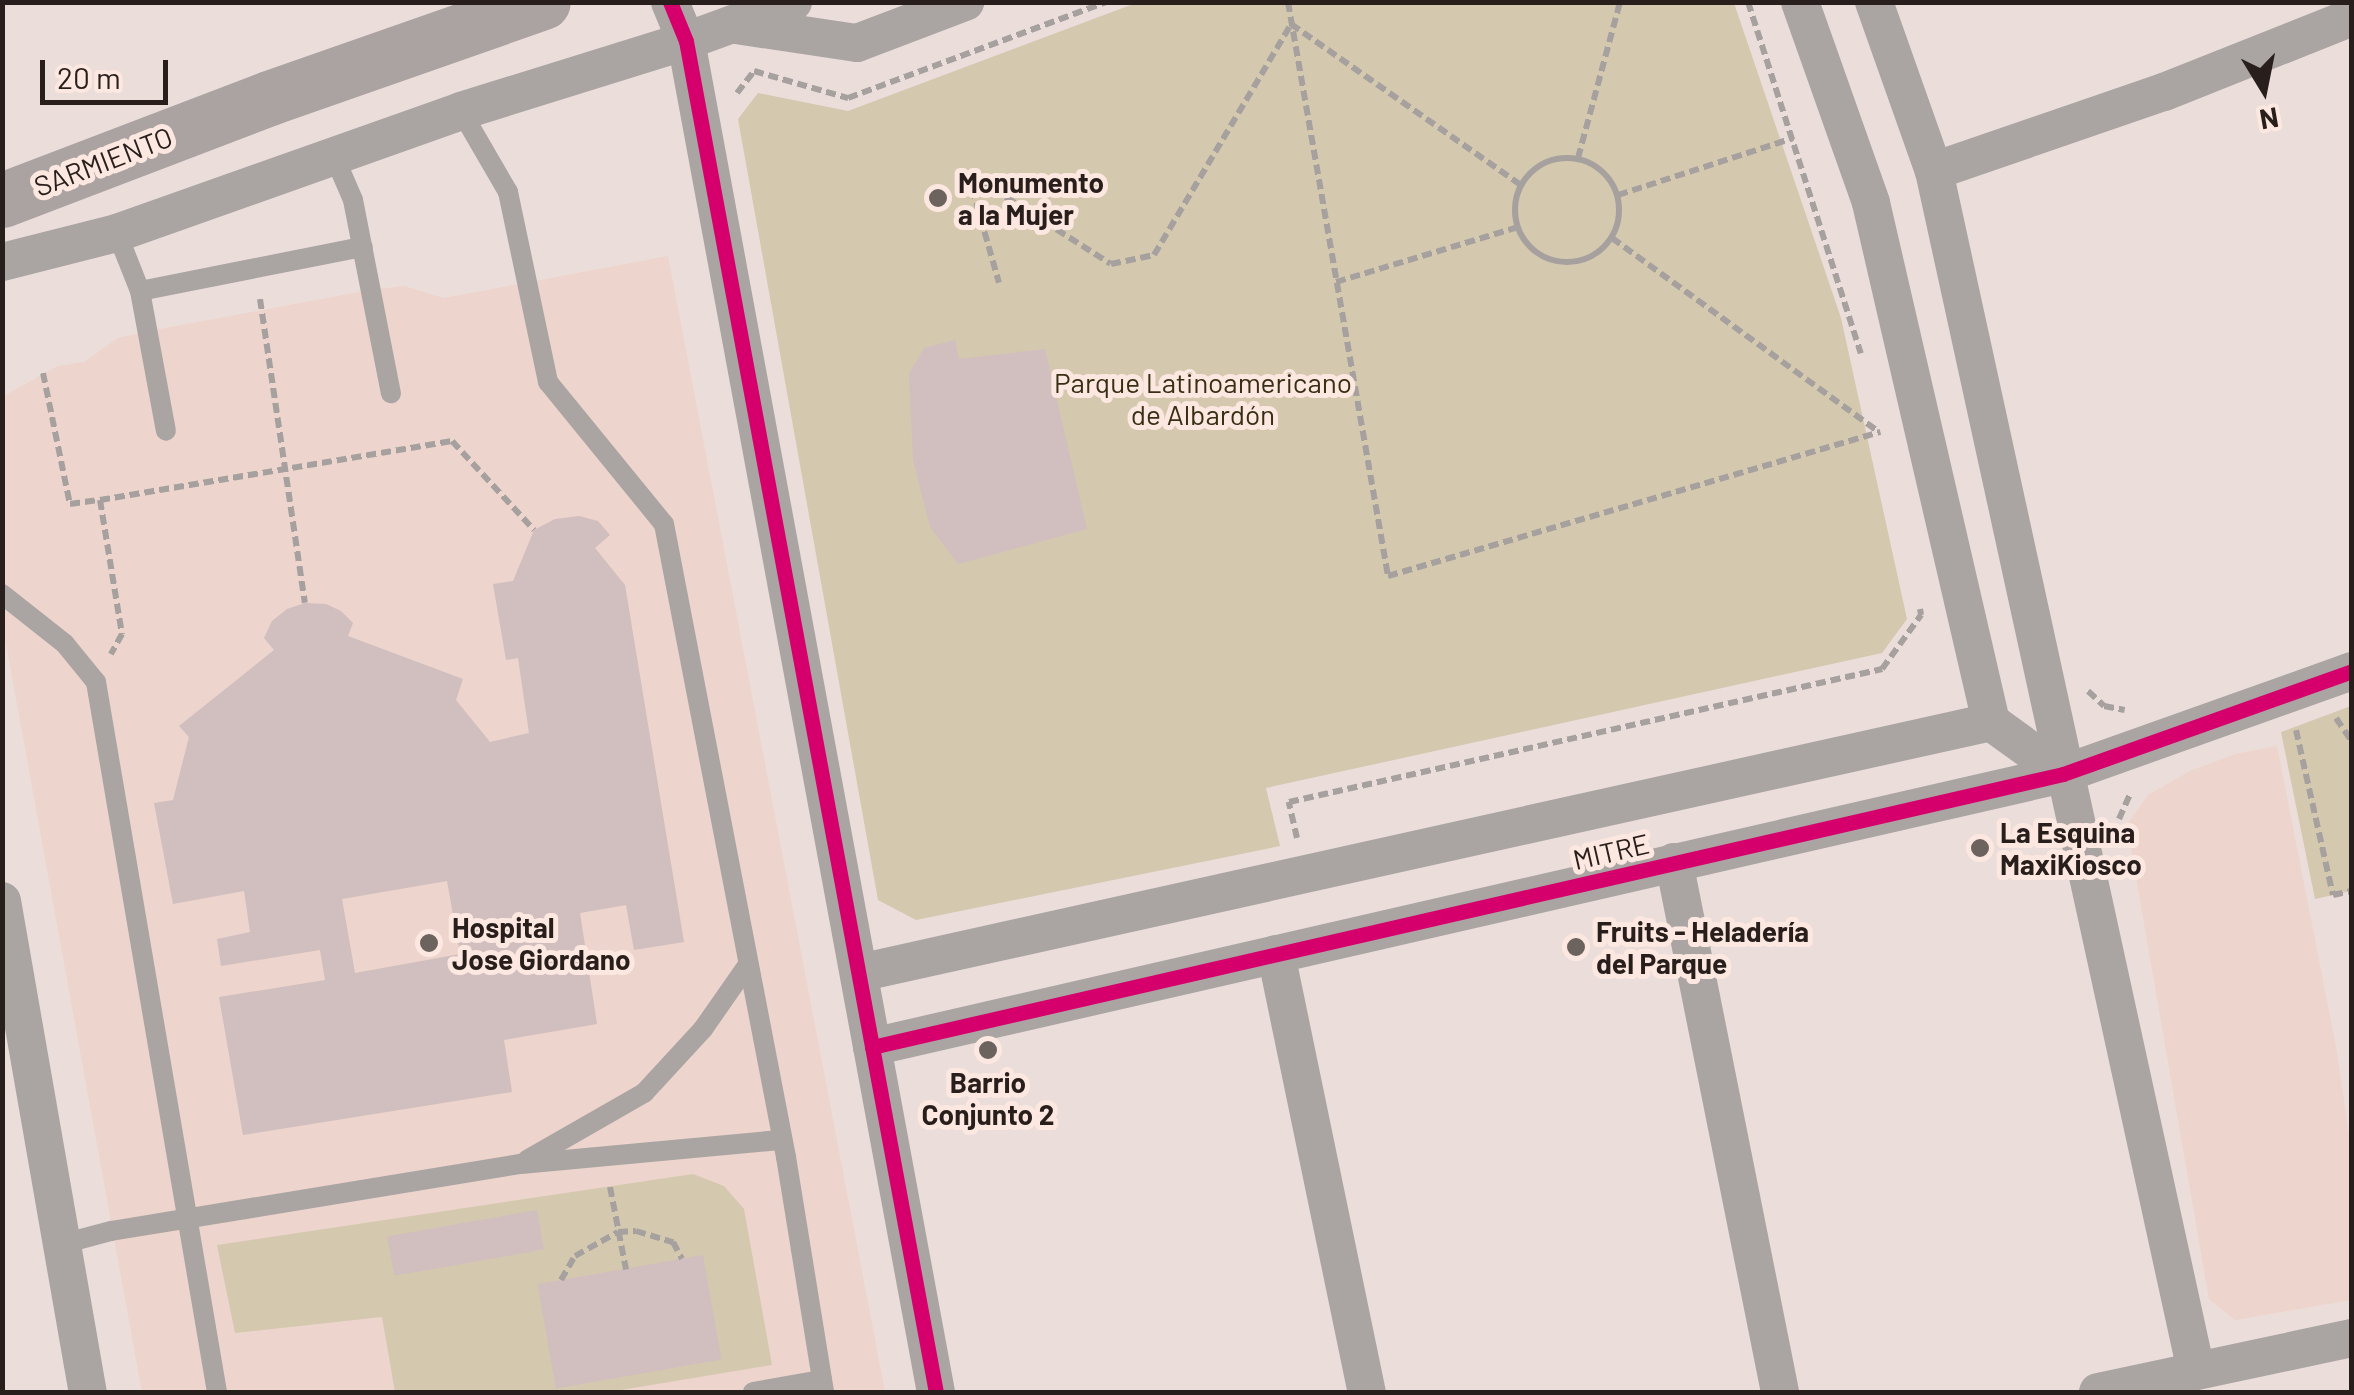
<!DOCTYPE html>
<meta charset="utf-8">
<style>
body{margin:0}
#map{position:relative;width:2354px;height:1395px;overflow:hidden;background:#ebddd9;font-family:Barlow,sans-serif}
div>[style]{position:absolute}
.built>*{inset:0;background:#edd4cc}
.green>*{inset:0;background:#d4c8af}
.building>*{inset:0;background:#d1bebe;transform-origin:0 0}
.path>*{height:6px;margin-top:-3px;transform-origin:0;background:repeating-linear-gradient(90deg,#a6a19e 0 10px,transparent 0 15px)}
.path>.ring{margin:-3px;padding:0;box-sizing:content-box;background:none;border:6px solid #a6a19e;border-radius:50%}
.lane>*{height:20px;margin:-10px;padding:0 10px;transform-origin:10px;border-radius:10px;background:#aaa5a2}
.street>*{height:38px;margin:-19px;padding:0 19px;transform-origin:19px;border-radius:19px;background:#aaa5a2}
.secondary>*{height:55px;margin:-27.5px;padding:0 27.5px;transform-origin:27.5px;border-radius:27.5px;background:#aaa3a1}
.cycleway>*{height:15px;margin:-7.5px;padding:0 7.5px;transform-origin:7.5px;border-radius:7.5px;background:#d6006c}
.dots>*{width:28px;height:28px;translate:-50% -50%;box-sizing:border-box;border:5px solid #fde8e1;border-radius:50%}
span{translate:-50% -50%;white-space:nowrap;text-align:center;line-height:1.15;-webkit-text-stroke:10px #fde8e1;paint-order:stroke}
.street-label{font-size:28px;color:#281f1c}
.poi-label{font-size:28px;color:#281f1c;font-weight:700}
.left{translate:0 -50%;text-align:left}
.park-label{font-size:28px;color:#372f13}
.frame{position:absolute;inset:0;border:5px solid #281f1c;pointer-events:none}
.north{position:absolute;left:2214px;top:40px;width:100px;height:100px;-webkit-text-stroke:8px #fde8e1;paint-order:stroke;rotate:170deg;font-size:28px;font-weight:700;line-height:40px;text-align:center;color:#281f1c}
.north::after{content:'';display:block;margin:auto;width:35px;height:45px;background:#281f1c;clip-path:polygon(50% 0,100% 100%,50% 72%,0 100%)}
.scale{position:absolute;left:40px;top:60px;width:128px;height:45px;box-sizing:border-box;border:5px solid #281f1c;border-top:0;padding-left:12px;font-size:30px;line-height:35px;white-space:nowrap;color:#281f1c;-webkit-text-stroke:8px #fde8e1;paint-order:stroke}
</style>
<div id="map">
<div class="built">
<div style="clip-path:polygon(668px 256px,885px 1392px,142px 1392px,3px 627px,2px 397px,58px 366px,84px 362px,118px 338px,149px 331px,371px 290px,404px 286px,444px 298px)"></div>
<div style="clip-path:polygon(2277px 746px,2337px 1052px,2351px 1150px,2351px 1300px,2235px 1320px,2209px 1299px,2127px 825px,2148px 795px,2190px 771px,2235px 754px)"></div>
</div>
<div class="green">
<div style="clip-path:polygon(1136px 3px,1734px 3px,1841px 318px,1907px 619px,1882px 653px,1266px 788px,1280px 846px,916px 920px,878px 900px,738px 119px,758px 93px,848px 111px)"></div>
<div style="clip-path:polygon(2351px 706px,2351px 891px,2315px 899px,2281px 732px)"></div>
<div style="clip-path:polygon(693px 1174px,724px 1186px,744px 1209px,772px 1365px,609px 1392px,395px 1392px,382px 1317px,235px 1333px,217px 1245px)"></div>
</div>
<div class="building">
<div style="clip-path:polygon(955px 340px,959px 359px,1045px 349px,1087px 529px,958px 564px,930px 527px,913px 460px,909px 374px,924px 348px)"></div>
<div style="clip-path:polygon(evenodd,579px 516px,598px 521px,610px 535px,595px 548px,625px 585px,684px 942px,634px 950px,626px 905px,580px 913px,597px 1024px,504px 1040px,512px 1092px,243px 1135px,219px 997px,325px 980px,320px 950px,221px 966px,217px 939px,250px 932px,244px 891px,173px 904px,154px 803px,173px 800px,189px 737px,179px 726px,274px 650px,264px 638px,272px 621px,287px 609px,305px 603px,326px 604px,341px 611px,353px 623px,348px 636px,463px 679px,456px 700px,490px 742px,529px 733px,518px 658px,506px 660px,493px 584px,513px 581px,534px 530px,555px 519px,579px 516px,447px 881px,460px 954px,355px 973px,342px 899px,447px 881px)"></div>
<div style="left:537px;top:1210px;width:40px;height:152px;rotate:80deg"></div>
<div style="left:703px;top:1255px;width:106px;height:168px;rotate:80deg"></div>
</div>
<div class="path">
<div style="left:1288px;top:2px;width:583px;rotate:80.12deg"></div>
<div style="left:1388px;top:576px;width:513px;rotate:-16.31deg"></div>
<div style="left:1748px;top:2px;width:369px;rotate:72.2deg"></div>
<div style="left:737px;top:93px;width:28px;rotate:-52deg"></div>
<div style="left:754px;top:71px;width:98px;rotate:16deg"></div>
<div style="left:848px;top:98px;width:275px;rotate:-20.4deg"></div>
<div style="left:1578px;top:158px;width:162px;rotate:-74.9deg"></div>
<div class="ring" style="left:1515px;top:158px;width:98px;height:98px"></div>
<div style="left:968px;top:173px;width:169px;rotate:32.5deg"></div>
<div style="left:1111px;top:264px;width:44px;rotate:-11.8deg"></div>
<div style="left:1154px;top:255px;width:269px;rotate:-59.3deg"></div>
<div style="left:1291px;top:24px;width:281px;rotate:35deg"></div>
<div style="left:968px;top:174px;width:113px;rotate:74.1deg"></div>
<div style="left:1618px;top:195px;width:184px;rotate:-18deg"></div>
<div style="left:1612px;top:238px;width:330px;rotate:36deg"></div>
<div style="left:1336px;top:282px;width:190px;rotate:-16.8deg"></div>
<div style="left:260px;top:299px;width:307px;rotate:81.6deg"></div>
<div style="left:43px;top:373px;width:134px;rotate:78.4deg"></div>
<div style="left:70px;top:504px;width:30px;rotate:-8deg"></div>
<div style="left:100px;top:500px;width:136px;rotate:80.7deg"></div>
<div style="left:122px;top:634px;width:23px;rotate:119deg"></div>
<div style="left:100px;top:500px;width:357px;rotate:-9.5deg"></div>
<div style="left:452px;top:441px;width:121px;rotate:47.3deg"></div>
<div style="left:2088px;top:691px;width:22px;rotate:43deg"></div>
<div style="left:2104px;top:706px;width:21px;rotate:11deg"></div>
<div style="left:2336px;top:718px;width:29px;rotate:56deg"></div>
<div style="left:2296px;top:730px;width:169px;rotate:77.4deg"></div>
<div style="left:2333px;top:895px;width:19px;rotate:-12deg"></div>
<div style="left:2119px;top:819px;width:27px;rotate:-66deg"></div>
<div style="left:1297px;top:838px;width:37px;rotate:-103deg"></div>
<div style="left:1289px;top:802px;width:608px;rotate:-12.64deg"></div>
<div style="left:1882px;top:669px;width:67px;rotate:-54.2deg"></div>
<div style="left:1921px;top:615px;width:6px;rotate:-99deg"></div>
<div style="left:610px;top:1187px;width:84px;rotate:79deg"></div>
<div style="left:561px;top:1280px;width:28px;rotate:-60deg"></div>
<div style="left:575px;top:1256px;width:49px;rotate:-29.2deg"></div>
<div style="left:618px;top:1232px;width:18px;rotate:-3deg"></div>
<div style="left:636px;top:1231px;width:39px;rotate:17deg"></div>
<div style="left:673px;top:1242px;width:19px;rotate:62deg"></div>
</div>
<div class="lane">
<div style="left:461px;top:111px;width:94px;rotate:59.9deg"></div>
<div style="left:508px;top:192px;width:194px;rotate:78.1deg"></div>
<div style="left:548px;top:382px;width:183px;rotate:50.8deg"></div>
<div style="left:664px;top:524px;width:645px;rotate:79.09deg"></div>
<div style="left:786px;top:1157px;width:238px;rotate:80.8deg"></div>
<div style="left:334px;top:156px;width:48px;rotate:66.6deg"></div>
<div style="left:353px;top:200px;width:197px;rotate:78.9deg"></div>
<div style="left:117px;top:233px;width:62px;rotate:68.4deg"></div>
<div style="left:140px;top:291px;width:142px;rotate:79.5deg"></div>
<div style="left:140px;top:291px;width:227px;rotate:-11.2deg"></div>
<div style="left:2px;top:594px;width:80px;rotate:38.4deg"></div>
<div style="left:65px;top:644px;width:49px;rotate:50.8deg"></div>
<div style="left:96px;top:682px;width:720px;rotate:80.33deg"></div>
<div style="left:527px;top:1160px;width:135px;rotate:-29.8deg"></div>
<div style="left:644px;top:1093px;width:87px;rotate:-47.3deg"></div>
<div style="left:703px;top:1029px;width:77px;rotate:-55.1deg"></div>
<div style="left:62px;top:1244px;width:51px;rotate:-14.9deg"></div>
<div style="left:111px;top:1231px;width:415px;rotate:-9.3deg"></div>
<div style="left:521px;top:1164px;width:260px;rotate:-5.3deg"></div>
<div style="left:753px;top:1392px;width:70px;rotate:-9.9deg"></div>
</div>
<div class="street">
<div style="left:670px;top:2px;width:42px;rotate:67.7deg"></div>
<div style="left:686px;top:41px;width:1374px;rotate:79.52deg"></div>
<div style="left:1800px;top:2px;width:213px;rotate:70.5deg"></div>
<div style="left:1871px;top:203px;width:533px;rotate:76.98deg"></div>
<div style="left:1874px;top:2px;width:179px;rotate:70.5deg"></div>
<div style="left:1934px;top:171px;width:1228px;rotate:77.68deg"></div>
<div style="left:736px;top:25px;width:122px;rotate:8.5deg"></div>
<div style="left:857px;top:43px;width:116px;rotate:-20.8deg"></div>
<div style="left:1934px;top:171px;width:243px;rotate:-19deg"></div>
<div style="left:2164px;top:92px;width:202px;rotate:-21.7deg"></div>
<div style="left:2px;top:262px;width:119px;rotate:-14.2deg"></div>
<div style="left:117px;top:233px;width:365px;rotate:-19.5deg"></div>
<div style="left:461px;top:111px;width:236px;rotate:-17.3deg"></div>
<div style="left:686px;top:41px;width:114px;rotate:-20deg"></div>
<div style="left:1674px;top:862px;width:540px;rotate:78.69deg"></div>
<div style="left:2px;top:901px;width:498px;rotate:80.1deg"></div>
<div style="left:1276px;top:954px;width:447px;rotate:78.3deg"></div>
<div style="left:859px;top:973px;width:1159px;rotate:-12.5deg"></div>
<div style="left:1991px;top:722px;width:89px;rotate:35.8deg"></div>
<div style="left:872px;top:1047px;width:1222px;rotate:-12.91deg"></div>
<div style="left:2063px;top:774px;width:307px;rotate:-19.6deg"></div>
<div style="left:2098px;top:1392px;width:260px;rotate:-12deg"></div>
</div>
<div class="secondary">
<div style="left:2px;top:200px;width:286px;rotate:-20.9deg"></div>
<div style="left:269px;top:98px;width:290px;rotate:-19.3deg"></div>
</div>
<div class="cycleway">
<div style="left:670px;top:2px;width:42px;rotate:67.7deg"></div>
<div style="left:686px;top:41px;width:1374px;rotate:79.52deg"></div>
<div style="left:872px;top:1047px;width:1222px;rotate:-12.91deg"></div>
<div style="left:2063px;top:774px;width:307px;rotate:-19.6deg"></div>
</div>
<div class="dots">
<div style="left:938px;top:198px;background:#6c625e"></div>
<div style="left:1980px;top:848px;background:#6c625e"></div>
<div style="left:429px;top:943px;background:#6c625e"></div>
<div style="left:1576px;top:947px;background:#6c625e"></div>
<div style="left:988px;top:1050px;background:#6c625e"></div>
</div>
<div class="street-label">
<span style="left:103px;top:161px;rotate:-21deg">SARMIENTO</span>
<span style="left:1611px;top:851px;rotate:-13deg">MITRE</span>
</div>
<div class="poi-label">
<span class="left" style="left:958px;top:198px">Monumento<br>a la Mujer</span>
<span class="left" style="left:2000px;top:848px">La Esquina<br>MaxiKiosco</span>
<span class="left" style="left:452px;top:943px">Hospital<br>Jose Giordano</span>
<span class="left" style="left:1596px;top:947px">Fruits - Heladería<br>del Parque</span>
<span style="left:988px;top:1098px">Barrio<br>Conjunto 2</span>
</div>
<div class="park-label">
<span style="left:1203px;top:398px">Parque Latinoamericano<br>de Albardón</span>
</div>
<div class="frame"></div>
<div class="north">N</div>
<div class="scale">20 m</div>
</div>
